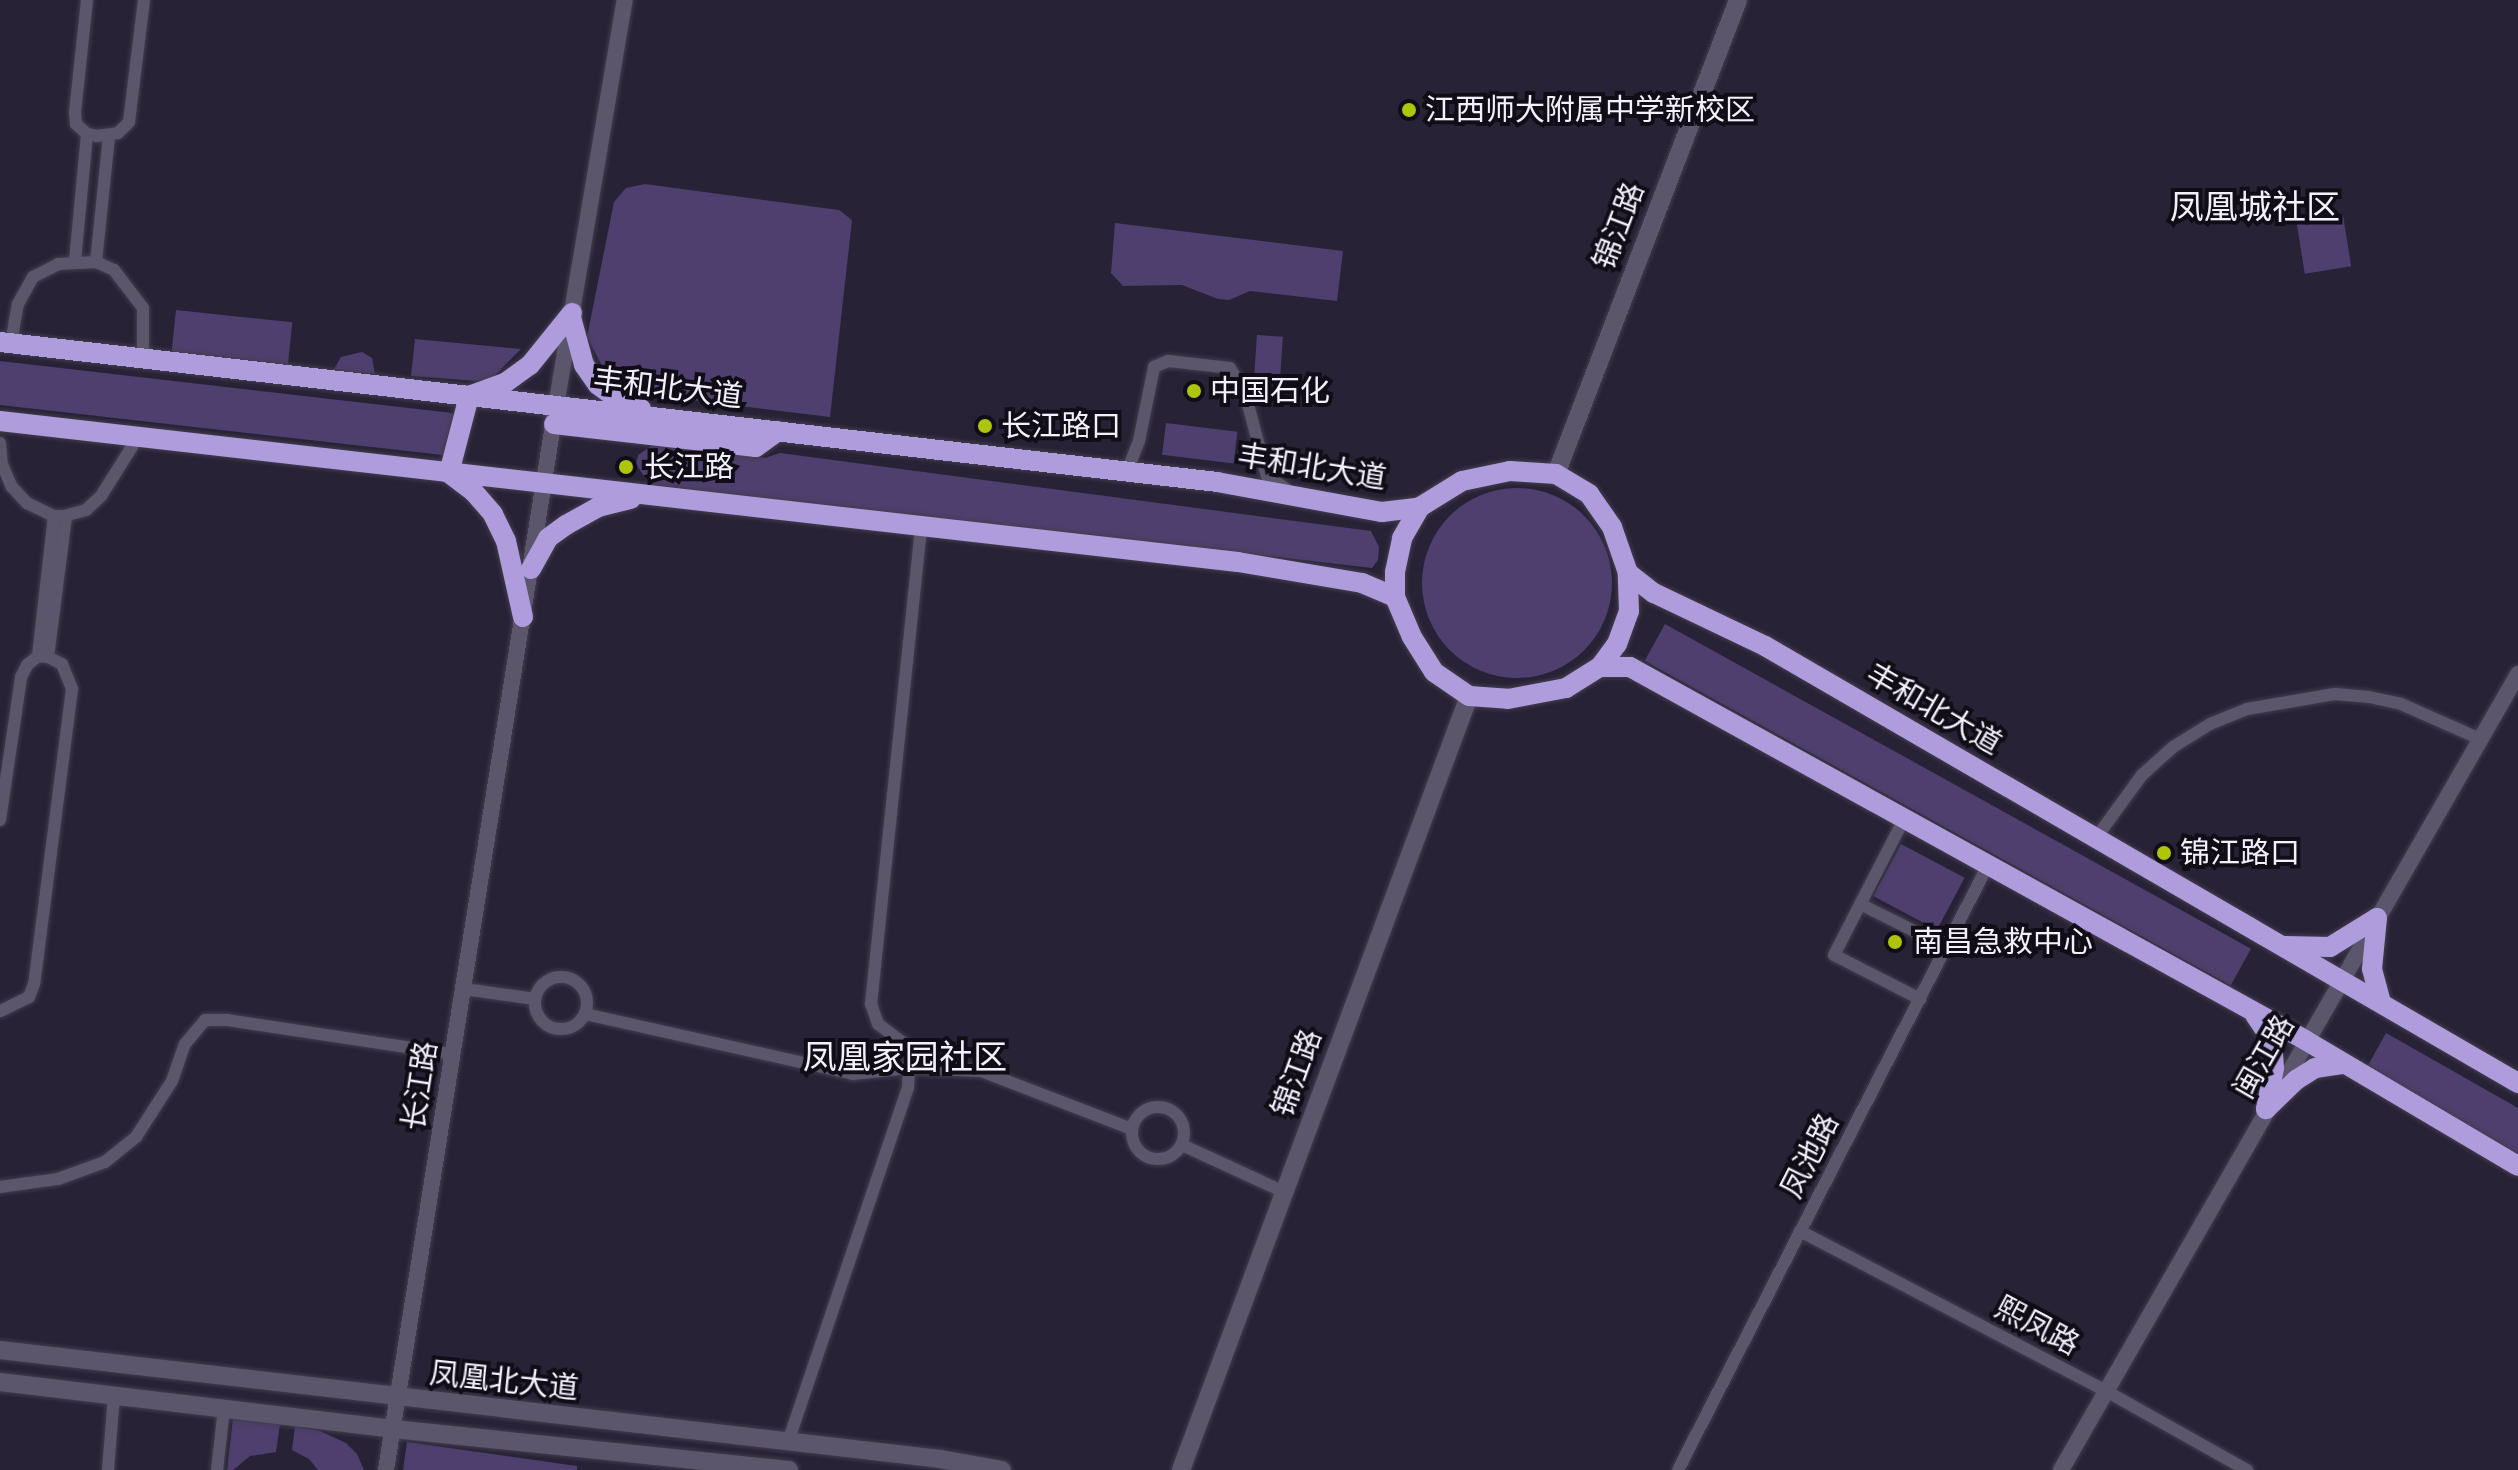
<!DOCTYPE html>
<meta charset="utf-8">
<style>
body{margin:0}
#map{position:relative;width:2518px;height:1470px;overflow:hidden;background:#282236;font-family:Figtree,"Noto Sans SC",sans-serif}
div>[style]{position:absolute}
.green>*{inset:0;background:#4f3f6e;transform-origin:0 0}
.round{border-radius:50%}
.roads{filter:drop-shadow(0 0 2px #433d4e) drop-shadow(0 0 2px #433d4e)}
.minor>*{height:12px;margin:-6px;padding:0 6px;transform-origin:6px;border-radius:6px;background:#5c566c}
.minor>.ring{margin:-6px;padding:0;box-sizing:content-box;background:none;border:12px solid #5c566c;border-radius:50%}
.tertiary>*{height:16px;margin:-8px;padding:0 8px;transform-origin:8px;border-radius:8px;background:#5c566c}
.secondary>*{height:18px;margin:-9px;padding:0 9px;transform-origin:9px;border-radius:9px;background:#5c566c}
.trunk>*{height:20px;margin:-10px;padding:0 10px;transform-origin:10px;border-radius:10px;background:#af9cdd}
.dots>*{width:22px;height:22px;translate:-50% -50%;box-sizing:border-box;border:4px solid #100d16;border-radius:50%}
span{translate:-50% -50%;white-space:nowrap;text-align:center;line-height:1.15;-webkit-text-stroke:8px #100d16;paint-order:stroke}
.poi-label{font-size:30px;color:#f3effd}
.left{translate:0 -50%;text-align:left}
.street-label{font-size:30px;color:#f3effd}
.quarter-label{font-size:34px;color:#f3effd}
</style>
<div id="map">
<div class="green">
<div style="clip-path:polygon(645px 184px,839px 210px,852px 220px,830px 417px,635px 393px,619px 386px,602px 366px,587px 337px,614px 202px,626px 188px)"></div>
<div style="left:2343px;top:215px;width:52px;height:47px;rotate:81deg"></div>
<div style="clip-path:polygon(1115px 223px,1343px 251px,1337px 301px,1250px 291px,1229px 300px,1218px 299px,1182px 285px,1123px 286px,1111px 273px)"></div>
<div style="left:176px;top:310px;width:117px;height:43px;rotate:6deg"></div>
<div style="left:1257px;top:335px;width:26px;height:47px;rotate:4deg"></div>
<div style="clip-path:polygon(415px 339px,521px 349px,492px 378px,477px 381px,411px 376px)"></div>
<div style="clip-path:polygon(362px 352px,372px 358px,375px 374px,333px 371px,341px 357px)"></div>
<div style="clip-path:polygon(0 361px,452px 413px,458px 419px,452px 456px,0 405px)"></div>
<div style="left:1166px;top:423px;width:72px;height:32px;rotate:7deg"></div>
<div style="clip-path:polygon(660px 440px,765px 458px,780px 453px,1371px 531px,1379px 547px,1378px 560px,1372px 568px,650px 485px,636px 464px,638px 455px)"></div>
<div class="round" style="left:1422px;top:488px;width:190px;height:190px"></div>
<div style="left:1665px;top:624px;width:670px;height:42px;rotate:29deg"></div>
<div style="left:1901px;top:844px;width:72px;height:59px;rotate:28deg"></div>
<div style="clip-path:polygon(2386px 1033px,2518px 1108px,2518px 1156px,2366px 1069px)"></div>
<div style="clip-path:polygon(233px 1418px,280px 1424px,276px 1452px,250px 1456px,233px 1470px,227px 1470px)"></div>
<div style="clip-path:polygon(295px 1426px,320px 1431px,346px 1443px,357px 1454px,364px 1470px,318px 1470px,309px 1459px,292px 1450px)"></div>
<div style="clip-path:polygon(407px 1442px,577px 1466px,577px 1470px,403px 1470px)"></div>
</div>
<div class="roads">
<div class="minor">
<div style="left:87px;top:0;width:113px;rotate:96.1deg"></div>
<div style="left:75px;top:112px;width:12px;rotate:85deg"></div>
<div style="left:76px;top:124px;width:15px;rotate:42deg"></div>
<div style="left:87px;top:134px;width:10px;rotate:11deg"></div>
<div style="left:97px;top:136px;width:21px;rotate:-8deg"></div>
<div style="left:118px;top:133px;width:16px;rotate:-45deg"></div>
<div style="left:129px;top:122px;width:123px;rotate:-83deg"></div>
<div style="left:75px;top:261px;width:128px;rotate:-84.6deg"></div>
<div style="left:96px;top:262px;width:127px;rotate:-84.1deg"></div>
<div style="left:11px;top:343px;width:40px;rotate:-80deg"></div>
<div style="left:18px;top:304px;width:31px;rotate:-61deg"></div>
<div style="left:33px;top:277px;width:28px;rotate:-27deg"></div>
<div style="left:58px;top:264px;width:38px;rotate:-3deg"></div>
<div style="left:96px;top:262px;width:20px;rotate:24deg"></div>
<div style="left:114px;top:270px;width:48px;rotate:52.7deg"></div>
<div style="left:143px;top:308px;width:51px;rotate:90deg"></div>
<div style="left:0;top:443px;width:21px;rotate:85deg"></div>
<div style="left:2px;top:464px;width:25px;rotate:67deg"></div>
<div style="left:12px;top:487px;width:22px;rotate:47deg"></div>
<div style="left:27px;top:503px;width:30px;rotate:26deg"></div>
<div style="left:54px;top:516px;width:10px"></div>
<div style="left:64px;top:516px;width:23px;rotate:-15deg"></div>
<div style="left:86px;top:510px;width:21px;rotate:-43deg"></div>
<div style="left:101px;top:496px;width:70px;rotate:-57.9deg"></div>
<div style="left:1127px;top:472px;width:33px;rotate:-69deg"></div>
<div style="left:1139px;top:441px;width:76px;rotate:-78.5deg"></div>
<div style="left:1154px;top:367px;width:15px;rotate:-23deg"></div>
<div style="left:1168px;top:361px;width:62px;rotate:6.4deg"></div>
<div style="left:1230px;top:368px;width:29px;rotate:59deg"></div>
<div style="left:1245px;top:393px;width:86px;rotate:75.2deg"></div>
<div style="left:1267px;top:476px;width:25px;rotate:34deg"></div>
<div style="left:38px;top:656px;width:141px;rotate:-83.5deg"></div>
<div style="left:48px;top:657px;width:142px;rotate:-82.7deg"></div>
<div style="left:1904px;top:819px;width:153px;rotate:117.2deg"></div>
<div style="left:1834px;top:955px;width:97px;rotate:27.1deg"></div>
<div style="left:0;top:820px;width:145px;rotate:-81.6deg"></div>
<div style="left:21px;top:677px;width:13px;rotate:-63deg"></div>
<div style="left:27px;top:665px;width:14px;rotate:-39deg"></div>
<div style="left:38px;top:656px;width:10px;rotate:6deg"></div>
<div style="left:48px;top:657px;width:16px;rotate:27deg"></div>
<div style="left:62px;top:664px;width:27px;rotate:68deg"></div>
<div style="left:72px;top:689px;width:297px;rotate:97.3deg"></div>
<div style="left:34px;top:984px;width:14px;rotate:111deg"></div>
<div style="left:29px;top:997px;width:32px;rotate:154deg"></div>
<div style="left:2096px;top:838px;width:78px;rotate:-53.9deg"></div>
<div style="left:2142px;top:775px;width:42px;rotate:-42.1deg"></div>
<div style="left:2173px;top:747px;width:44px;rotate:-31.9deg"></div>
<div style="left:2210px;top:724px;width:40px;rotate:-22deg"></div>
<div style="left:2247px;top:709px;width:89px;rotate:-9.7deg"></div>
<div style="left:2335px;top:694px;width:34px;rotate:5deg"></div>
<div style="left:2369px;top:697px;width:33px;rotate:12deg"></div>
<div style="left:2401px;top:704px;width:86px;rotate:23.9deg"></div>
<div style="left:1860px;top:904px;width:96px;rotate:26.6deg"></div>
<div class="ring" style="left:535px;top:977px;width:40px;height:40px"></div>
<div style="left:464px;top:989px;width:72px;rotate:8deg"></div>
<div style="left:585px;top:1014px;width:275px;rotate:12.6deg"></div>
<div style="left:853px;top:1074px;width:56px;rotate:-6.1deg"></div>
<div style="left:909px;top:1068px;width:72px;rotate:2.4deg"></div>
<div style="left:981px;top:1071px;width:162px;rotate:21deg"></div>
<div class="ring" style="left:1132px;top:1107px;width:40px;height:40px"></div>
<div style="left:1182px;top:1145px;width:112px;rotate:24.7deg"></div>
<div style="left:0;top:1187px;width:59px;rotate:-7.9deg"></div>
<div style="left:58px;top:1179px;width:50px;rotate:-19.9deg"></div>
<div style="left:105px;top:1162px;width:40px;rotate:-39deg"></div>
<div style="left:136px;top:1137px;width:67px;rotate:-57.3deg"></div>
<div style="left:172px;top:1081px;width:39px;rotate:-71deg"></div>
<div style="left:185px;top:1044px;width:31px;rotate:-50deg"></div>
<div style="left:205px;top:1020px;width:22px"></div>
<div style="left:227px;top:1020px;width:229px;rotate:8.6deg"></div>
<div style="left:1800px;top:1231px;width:345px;rotate:27.6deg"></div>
<div style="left:2106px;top:1391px;width:162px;rotate:29.3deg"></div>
<div style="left:788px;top:1442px;width:374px;rotate:-71.3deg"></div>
<div style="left:908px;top:1088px;width:40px;rotate:-87.1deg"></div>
<div style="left:910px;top:1048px;width:40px;rotate:-143deg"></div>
<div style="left:878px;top:1024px;width:21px;rotate:-109deg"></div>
<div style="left:871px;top:1004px;width:481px;rotate:-84deg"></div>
<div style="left:108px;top:1470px;width:74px;rotate:-85.4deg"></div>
<div style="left:217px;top:1470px;width:61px;rotate:-83.5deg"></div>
<div style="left:1678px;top:1470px;width:680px;rotate:-62.87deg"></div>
</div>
<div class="tertiary">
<div style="left:386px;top:1470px;width:1077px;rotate:-80.92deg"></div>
<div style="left:556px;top:406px;width:412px;rotate:-80.4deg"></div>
<div style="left:2061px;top:1470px;width:918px;rotate:-60.14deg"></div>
</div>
<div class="secondary">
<div style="left:1556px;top:474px;width:508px;rotate:-68.99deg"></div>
<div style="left:0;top:1350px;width:946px;rotate:6.61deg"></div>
<div style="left:940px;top:1459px;width:63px;rotate:10.1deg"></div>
<div style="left:0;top:1382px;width:396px;rotate:6.8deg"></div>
<div style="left:393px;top:1429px;width:398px;rotate:5.9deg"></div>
<div style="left:1181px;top:1470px;width:826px;rotate:-69.59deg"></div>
</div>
<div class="trunk">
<div style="left:571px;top:317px;width:50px;rotate:74.8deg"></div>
<div style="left:584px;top:365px;width:24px;rotate:55deg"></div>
<div style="left:598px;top:385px;width:31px;rotate:36deg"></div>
<div style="left:623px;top:403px;width:19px;rotate:18deg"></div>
<div style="left:0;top:342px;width:1225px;rotate:6.56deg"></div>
<div style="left:1217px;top:482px;width:168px;rotate:10.3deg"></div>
<div style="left:1382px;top:512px;width:38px;rotate:-7deg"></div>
<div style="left:1420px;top:507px;width:49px;rotate:-31.8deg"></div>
<div style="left:1462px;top:481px;width:49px;rotate:-11.8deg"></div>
<div style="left:1510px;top:471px;width:46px;rotate:3.7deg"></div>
<div style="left:1556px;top:474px;width:39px;rotate:31deg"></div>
<div style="left:1589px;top:494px;width:40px;rotate:55.1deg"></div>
<div style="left:1612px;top:527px;width:49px;rotate:70.8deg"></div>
<div style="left:1628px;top:573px;width:33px;rotate:38deg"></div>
<div style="left:1654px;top:593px;width:123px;rotate:25.5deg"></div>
<div style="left:1765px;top:646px;width:871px;rotate:30.13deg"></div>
<div style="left:0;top:421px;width:1246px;rotate:6.5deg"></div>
<div style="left:1238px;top:562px;width:126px;rotate:9.6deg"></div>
<div style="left:1362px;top:583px;width:36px;rotate:23deg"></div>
<div style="left:1395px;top:597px;width:43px;rotate:67deg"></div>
<div style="left:1412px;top:637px;width:41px;rotate:57.8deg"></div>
<div style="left:1434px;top:672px;width:42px;rotate:34.4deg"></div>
<div style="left:1469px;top:696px;width:39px;rotate:4deg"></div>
<div style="left:1508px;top:699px;width:59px;rotate:-10.7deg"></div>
<div style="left:1566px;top:688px;width:40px;rotate:-32deg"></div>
<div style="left:1600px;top:667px;width:30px"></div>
<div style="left:1630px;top:667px;width:771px;rotate:28.92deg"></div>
<div style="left:2305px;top:1040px;width:247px;rotate:30.6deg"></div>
<div style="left:554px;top:424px;width:203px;rotate:6.5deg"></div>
<div style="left:756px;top:447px;width:27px;rotate:-36deg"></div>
<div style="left:531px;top:569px;width:35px;rotate:-61deg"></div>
<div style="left:548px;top:538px;width:22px;rotate:-36deg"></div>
<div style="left:566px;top:525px;width:37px;rotate:-29deg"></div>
<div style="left:598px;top:507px;width:34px;rotate:-14deg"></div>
<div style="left:1395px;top:597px;width:25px;rotate:-90deg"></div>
<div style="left:1395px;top:572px;width:35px;rotate:-78deg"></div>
<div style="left:1402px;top:538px;width:36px;rotate:-60deg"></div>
<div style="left:523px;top:617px;width:78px;rotate:-102.6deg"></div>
<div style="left:506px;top:541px;width:30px;rotate:-116deg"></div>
<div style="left:493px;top:514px;width:29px;rotate:-131deg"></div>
<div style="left:474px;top:492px;width:31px;rotate:-143deg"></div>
<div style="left:449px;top:473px;width:80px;rotate:-75.4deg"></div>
<div style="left:469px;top:396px;width:38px;rotate:-20deg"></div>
<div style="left:505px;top:383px;width:31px;rotate:-36deg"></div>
<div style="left:530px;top:365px;width:67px;rotate:-51.1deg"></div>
<div style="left:1600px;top:667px;width:29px;rotate:-54deg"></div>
<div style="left:1617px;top:644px;width:35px;rotate:-70deg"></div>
<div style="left:1629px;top:611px;width:38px;rotate:-92deg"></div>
<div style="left:2377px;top:918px;width:51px;rotate:95.6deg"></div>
<div style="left:2372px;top:969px;width:35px;rotate:75deg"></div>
<div style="left:2286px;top:946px;width:44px;rotate:1.3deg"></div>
<div style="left:2330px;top:947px;width:55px;rotate:-31.7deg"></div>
<div style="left:2255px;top:1015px;width:30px;rotate:56deg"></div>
<div style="left:2272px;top:1040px;width:28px;rotate:86deg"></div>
<div style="left:2274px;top:1068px;width:42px;rotate:101deg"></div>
<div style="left:2266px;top:1109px;width:42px;rotate:-44deg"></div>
<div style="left:2296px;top:1080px;width:22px;rotate:-32deg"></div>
<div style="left:2315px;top:1068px;width:29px;rotate:-8deg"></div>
</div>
</div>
<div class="dots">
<div style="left:1409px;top:110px;background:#aec509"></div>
<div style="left:1194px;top:391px;background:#aec509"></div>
<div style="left:985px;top:426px;background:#aec509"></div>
<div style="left:626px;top:467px;background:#aec509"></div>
<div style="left:2164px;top:853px;background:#aec509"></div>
<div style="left:1895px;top:942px;background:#aec509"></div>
</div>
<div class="poi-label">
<span class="left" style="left:1425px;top:110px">江西师大附属中学新校区</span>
<span class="left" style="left:1210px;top:391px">中国石化</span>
<span class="left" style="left:1001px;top:426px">长江路口</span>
<span class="left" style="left:644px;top:467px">长江路</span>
<span class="left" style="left:2180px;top:853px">锦江路口</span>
<span class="left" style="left:1913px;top:942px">南昌急救中心</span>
</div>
<div class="street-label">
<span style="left:1619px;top:226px;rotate:-69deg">锦江路</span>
<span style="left:668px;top:388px;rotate:7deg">丰和北大道</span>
<span style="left:1312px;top:467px;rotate:9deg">丰和北大道</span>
<span style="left:1934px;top:709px;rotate:30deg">丰和北大道</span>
<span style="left:2264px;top:1057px;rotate:-60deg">闽江路</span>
<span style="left:1297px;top:1073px;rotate:-70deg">锦江路</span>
<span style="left:420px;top:1086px;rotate:-81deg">长江路</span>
<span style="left:1810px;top:1156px;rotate:-63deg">凤池路</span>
<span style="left:2037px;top:1326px;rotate:28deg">熙凤路</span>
<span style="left:504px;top:1381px;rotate:6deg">凤凰北大道</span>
</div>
<div class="quarter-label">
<span style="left:2255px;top:208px">凤凰城社区</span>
<span style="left:905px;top:1058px">凤凰家园社区</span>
</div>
</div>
